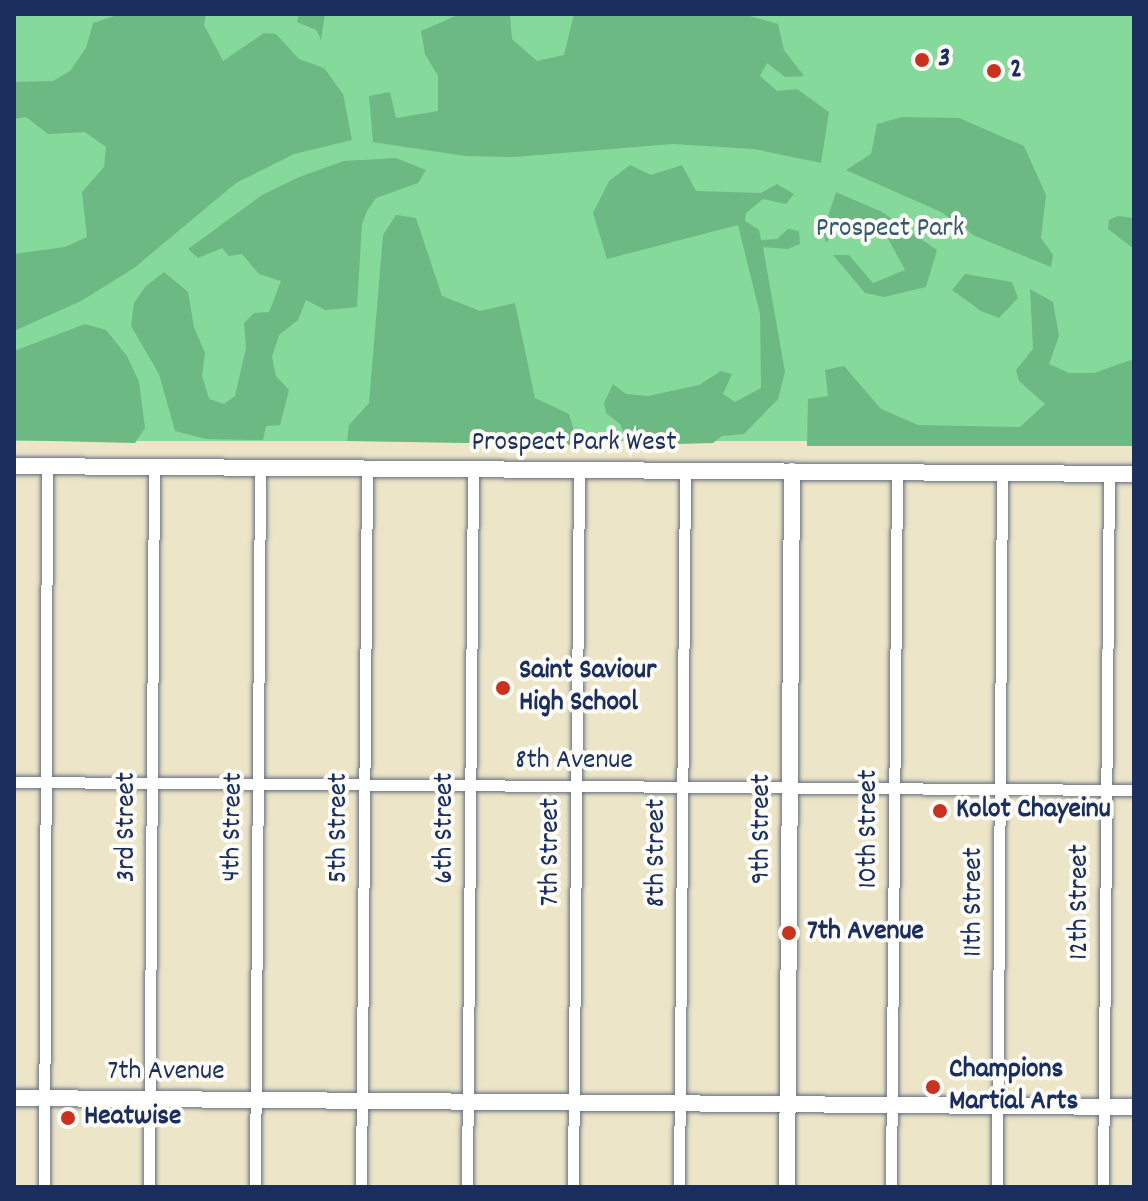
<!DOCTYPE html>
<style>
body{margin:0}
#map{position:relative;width:1148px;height:1201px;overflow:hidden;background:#ece5c7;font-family:Dekko,sans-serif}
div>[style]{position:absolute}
.green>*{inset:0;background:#85d99b;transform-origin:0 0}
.forest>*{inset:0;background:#6cb983}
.roads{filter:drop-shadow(0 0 2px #646f83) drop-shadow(0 0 2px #646f83)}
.street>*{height:11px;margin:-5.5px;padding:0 5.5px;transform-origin:5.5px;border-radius:5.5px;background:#fff}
.secondary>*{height:16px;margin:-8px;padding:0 8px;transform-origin:8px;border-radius:8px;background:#fff}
.dots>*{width:22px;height:22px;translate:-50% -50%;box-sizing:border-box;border:4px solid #fdfcf7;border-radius:50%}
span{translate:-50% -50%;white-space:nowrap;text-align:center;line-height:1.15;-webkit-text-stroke:8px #fdfcf7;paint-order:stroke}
.poi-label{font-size:28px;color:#1b2f5e;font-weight:700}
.left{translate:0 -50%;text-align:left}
.park-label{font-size:28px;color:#365a6d}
.street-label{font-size:28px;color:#1b2f5e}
.frame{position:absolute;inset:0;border:16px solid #1b2f5e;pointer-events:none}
</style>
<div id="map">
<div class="green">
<div style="left:14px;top:14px;width:1120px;height:427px"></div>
</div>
<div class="forest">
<div style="clip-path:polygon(120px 14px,206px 14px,204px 25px,223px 61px,264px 33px,276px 34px,299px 59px,324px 68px,343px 94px,352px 140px,294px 154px,236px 183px,134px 268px,81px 301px,14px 331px,14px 254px,65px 247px,87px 237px,82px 192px,104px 167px,106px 147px,85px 132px,48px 134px,26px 117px,14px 119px,14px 82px,53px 81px,70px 71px,86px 48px,93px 23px)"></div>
<div style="clip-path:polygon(299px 14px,325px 14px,321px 40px,316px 30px,297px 22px)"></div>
<div style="clip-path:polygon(460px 14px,510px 14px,512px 39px,537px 61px,564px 55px,574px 14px,743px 14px,778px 24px,784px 50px,804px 76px,785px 77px,767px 63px,760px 76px,777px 91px,797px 89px,829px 112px,821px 163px,754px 149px,672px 144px,515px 157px,465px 156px,373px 142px,369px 96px,390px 92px,396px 118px,438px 111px,438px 76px,425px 54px,421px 31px)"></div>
<div style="clip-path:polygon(902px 117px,959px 118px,1024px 146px,1046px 195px,1041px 238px,1053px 255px,1051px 267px,975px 236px,941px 212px,846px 170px,871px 154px,877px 124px)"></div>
<div style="clip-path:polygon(396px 158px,426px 170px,418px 183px,376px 198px,367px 211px,362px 224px,357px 307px,325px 310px,306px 300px,298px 320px,279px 335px,272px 357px,276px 376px,289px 390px,280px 425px,266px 426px,263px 440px,206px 439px,175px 431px,159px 374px,131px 326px,134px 303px,146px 286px,164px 272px,188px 292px,194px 327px,205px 353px,202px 376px,209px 399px,224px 404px,235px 396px,246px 348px,244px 323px,254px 313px,269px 312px,281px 281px,259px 274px,242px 254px,229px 256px,222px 248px,198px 258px,188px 249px,262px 195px,299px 177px,344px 161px)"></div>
<div style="clip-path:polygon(630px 165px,651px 175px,682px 165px,696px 191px,761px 193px,777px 184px,794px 194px,786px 204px,763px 199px,746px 213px,745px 221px,759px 230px,761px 240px,777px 239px,788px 229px,799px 231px,800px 244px,788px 249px,763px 247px,785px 372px,778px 399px,744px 434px,722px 436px,713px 443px,641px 445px,628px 442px,620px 424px,606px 413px,604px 403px,613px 384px,626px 394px,648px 396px,699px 385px,721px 371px,732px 374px,723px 394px,735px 402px,761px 388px,760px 314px,738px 225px,607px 259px,593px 213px,609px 181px)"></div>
<div style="clip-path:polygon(836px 192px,882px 212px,937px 250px,926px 287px,884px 297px,865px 293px,833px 255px,849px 255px,873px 283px,905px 270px,884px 231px,867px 218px,836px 231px,826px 243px,823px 232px)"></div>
<div style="clip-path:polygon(396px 215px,416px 218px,442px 296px,480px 311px,515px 303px,535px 398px,569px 414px,578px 445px,347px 441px,349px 425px,369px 403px,383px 235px)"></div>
<div style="clip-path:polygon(1118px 216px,1134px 218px,1134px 249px,1108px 229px,1109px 220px)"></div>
<div style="clip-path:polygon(965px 274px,1012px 282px,1018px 298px,999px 318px,981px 311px,952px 290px)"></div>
<div style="clip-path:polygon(1030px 289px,1053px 302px,1059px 336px,1049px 364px,1069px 373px,1094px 373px,1134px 359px,1134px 446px,807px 446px,808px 399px,828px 396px,825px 370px,844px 366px,881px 409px,918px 425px,1020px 427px,1045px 404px,1019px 381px,1016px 370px,1033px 349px)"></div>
<div style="clip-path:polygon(85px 324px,106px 330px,127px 356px,139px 382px,145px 428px,135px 443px,14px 440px,14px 351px)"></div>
</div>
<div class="roads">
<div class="street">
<div style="left:14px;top:782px;width:1120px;rotate:0.41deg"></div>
<div style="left:44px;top:1187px;width:721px;rotate:-89.76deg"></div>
<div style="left:149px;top:1187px;width:720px;rotate:-89.6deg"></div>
<div style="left:255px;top:1187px;width:719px;rotate:-89.6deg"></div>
<div style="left:361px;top:1187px;width:718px;rotate:-89.52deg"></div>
<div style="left:467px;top:1187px;width:717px;rotate:-89.52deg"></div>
<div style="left:573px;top:1187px;width:717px;rotate:-89.52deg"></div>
<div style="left:679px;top:1187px;width:717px;rotate:-89.52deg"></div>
<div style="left:891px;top:1187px;width:715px;rotate:-89.52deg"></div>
<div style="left:997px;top:1187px;width:714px;rotate:-89.6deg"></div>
<div style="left:1103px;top:1187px;width:714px;rotate:-89.52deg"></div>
</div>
<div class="secondary">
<div style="left:14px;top:466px;width:1120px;rotate:0.41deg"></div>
<div style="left:14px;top:1098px;width:1120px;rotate:0.46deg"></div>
<div style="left:787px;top:1187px;width:716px;rotate:-89.6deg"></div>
</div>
</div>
<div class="dots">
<div style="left:922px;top:60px;background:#c8321e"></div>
<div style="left:994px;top:71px;background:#c8321e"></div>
<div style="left:503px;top:688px;background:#c8321e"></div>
<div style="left:940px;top:811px;background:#c8321e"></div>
<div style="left:789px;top:933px;background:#c8321e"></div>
<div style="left:933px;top:1087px;background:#c8321e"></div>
<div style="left:68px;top:1118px;background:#c8321e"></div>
</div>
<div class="poi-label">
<span class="left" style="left:938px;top:60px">3</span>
<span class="left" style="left:1010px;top:71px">2</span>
<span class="left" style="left:519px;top:688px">Saint Saviour<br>High School</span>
<span class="left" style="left:956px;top:811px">Kolot Chayeinu</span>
<span class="left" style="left:807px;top:933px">7th Avenue</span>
<span class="left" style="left:949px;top:1087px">Champions<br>Martial Arts</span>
<span class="left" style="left:84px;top:1118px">Heatwise</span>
</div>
<div class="park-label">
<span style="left:890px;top:230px">Prospect Park</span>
</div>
<div class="street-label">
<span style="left:574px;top:444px">Prospect Park West</span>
<span style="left:574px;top:762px">8th Avenue</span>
<span style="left:128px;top:827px;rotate:-90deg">3rd Street</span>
<span style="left:234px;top:827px;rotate:-89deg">4th Street</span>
<span style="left:340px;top:828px;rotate:-90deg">5th Street</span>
<span style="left:446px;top:828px;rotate:-90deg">6th Street</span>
<span style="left:763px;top:829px;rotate:-90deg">9th Street</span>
<span style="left:870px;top:829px;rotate:-90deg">10th Street</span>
<span style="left:552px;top:852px;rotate:-90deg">7th Street</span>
<span style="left:658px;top:853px;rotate:-90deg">8th Street</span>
<span style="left:975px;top:902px;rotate:-90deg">11th Street</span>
<span style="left:1081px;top:902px;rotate:-90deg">12th Street</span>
<span style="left:166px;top:1073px">7th Avenue</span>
</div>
<div class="frame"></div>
</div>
